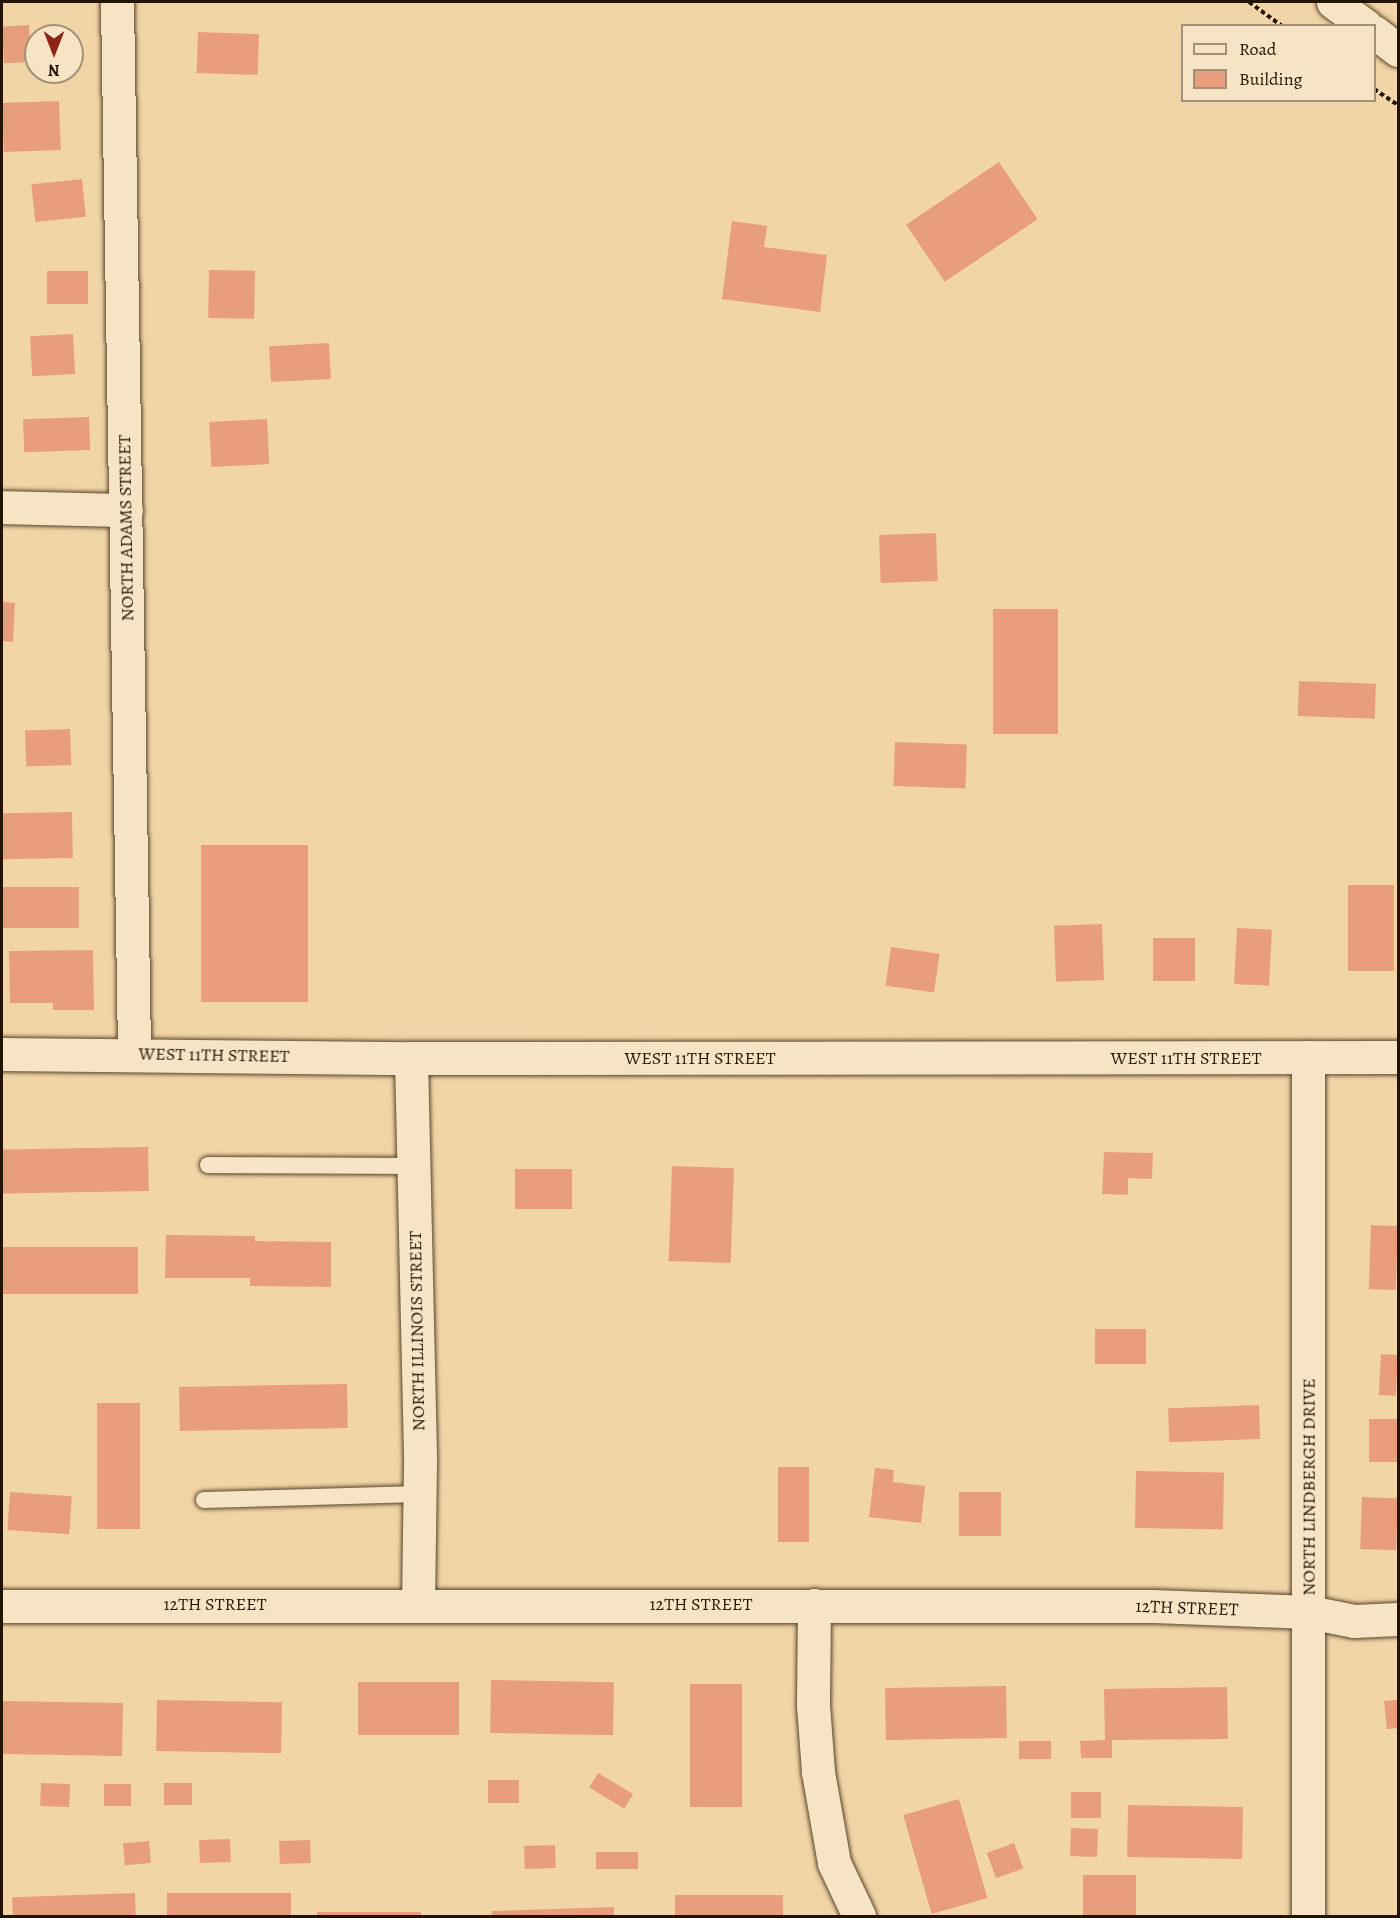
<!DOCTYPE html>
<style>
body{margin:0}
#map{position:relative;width:1400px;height:1918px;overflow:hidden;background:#f2d5a6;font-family:Alegreya,serif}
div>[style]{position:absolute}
.building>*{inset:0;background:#e89e7d;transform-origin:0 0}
.path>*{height:4px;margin-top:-2px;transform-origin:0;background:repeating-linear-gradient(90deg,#231502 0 4.5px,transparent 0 7.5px)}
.roads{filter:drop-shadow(0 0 2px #57452b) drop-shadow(0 0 2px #57452b)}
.service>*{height:16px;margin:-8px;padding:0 8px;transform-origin:8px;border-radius:8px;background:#f7e4c5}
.minor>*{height:33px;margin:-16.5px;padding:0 16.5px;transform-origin:16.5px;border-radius:16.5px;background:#f7e4c5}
.tertiary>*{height:33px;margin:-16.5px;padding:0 16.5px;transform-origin:16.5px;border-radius:16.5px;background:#f7e4c5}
span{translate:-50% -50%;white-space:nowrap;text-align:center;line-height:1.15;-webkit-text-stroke:4.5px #f7e4c5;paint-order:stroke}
.street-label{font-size:18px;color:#231502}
.frame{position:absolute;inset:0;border:3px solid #231502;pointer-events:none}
.legend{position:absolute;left:1181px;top:24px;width:195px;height:78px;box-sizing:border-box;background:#f7e4c5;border:2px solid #a29177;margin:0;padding:8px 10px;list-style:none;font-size:18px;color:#231502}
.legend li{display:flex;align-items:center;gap:12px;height:30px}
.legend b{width:30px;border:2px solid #a29177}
.north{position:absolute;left:24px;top:24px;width:60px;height:60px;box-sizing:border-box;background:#f7e4c5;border:2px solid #a29177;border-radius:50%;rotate:180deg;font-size:16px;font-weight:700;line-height:24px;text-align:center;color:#231502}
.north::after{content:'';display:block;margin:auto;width:21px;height:27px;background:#8f2418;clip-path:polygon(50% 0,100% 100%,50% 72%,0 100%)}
</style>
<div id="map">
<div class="building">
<div style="left:29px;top:25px;width:37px;height:27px;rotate:87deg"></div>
<div style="left:198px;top:32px;width:61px;height:41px;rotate:2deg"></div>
<div style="left:59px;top:101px;width:49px;height:57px;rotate:88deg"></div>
<div style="left:999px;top:162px;width:69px;height:112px;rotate:56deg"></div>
<div style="left:82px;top:179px;width:38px;height:51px;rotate:84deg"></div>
<div style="clip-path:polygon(732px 221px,767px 226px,764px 247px,827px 255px,820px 312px,722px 299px)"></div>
<div style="left:209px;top:270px;width:46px;height:48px;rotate:1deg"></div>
<div style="left:47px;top:271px;width:41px;height:33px"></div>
<div style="left:73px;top:334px;width:40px;height:43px;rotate:87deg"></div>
<div style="left:329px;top:343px;width:36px;height:60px;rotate:87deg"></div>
<div style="left:89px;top:417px;width:33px;height:66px;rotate:88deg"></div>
<div style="left:267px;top:419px;width:45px;height:58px;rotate:87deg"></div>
<div style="left:936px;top:533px;width:48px;height:57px;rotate:88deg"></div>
<div style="clip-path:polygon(2px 602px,15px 603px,13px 642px,2px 641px)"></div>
<div style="left:1058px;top:609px;width:125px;height:65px;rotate:90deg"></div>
<div style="left:1299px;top:681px;width:77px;height:35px;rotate:2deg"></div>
<div style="left:70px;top:729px;width:36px;height:45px;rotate:88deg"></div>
<div style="left:895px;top:742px;width:72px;height:44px;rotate:2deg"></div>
<div style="left:72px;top:812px;width:46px;height:70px;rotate:89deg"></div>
<div style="left:201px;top:845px;width:107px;height:157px"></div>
<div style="left:1348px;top:885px;width:46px;height:86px"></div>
<div style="left:79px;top:887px;width:41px;height:77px;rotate:90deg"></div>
<div style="left:1102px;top:924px;width:56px;height:48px;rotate:88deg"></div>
<div style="left:1237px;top:928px;width:35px;height:56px;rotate:3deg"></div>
<div style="left:1153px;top:938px;width:42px;height:43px"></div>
<div style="left:891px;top:947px;width:49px;height:39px;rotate:8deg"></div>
<div style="clip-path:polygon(93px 950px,94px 1010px,53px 1010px,53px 1003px,10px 1003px,9px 951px)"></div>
<div style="left:148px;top:1147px;width:44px;height:146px;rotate:89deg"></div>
<div style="clip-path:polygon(1104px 1152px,1153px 1153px,1152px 1179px,1128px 1178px,1128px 1195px,1102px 1194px)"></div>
<div style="left:672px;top:1166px;width:62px;height:95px;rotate:2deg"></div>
<div style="left:515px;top:1169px;width:57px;height:40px"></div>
<div style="left:1371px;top:1225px;width:27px;height:64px;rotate:2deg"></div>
<div style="clip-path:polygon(166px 1235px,255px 1236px,255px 1241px,331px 1242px,331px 1287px,250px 1286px,250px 1278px,165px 1278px)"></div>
<div style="left:2px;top:1247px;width:136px;height:47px"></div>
<div style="left:1095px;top:1329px;width:51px;height:35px"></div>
<div style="left:1381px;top:1354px;width:17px;height:41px;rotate:3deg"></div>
<div style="left:347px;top:1384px;width:44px;height:168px;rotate:89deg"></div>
<div style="left:97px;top:1403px;width:43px;height:126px"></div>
<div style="left:1259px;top:1405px;width:34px;height:91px;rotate:88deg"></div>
<div style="left:1398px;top:1419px;width:43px;height:29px;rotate:90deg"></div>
<div style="left:778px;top:1467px;width:31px;height:75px"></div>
<div style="clip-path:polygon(875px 1468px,894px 1470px,893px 1482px,925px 1486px,921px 1523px,869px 1517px)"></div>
<div style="left:1136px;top:1471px;width:88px;height:57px;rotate:1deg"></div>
<div style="left:10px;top:1492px;width:62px;height:38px;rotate:4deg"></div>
<div style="left:1001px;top:1492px;width:44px;height:42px;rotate:90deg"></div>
<div style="left:1362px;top:1497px;width:36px;height:52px;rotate:2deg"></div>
<div style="left:491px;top:1680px;width:123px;height:53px;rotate:1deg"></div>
<div style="left:459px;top:1682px;width:53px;height:101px;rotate:90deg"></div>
<div style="left:742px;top:1684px;width:123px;height:52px;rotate:90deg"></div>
<div style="left:1006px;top:1686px;width:52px;height:121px;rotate:89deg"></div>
<div style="clip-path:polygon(1227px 1687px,1228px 1739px,1112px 1740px,1112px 1758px,1081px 1758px,1080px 1741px,1105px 1740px,1104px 1689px)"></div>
<div style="left:157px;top:1700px;width:125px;height:51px;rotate:1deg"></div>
<div style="clip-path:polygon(1398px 1700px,1398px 1728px,1387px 1729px,1384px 1701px)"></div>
<div style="left:2px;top:1701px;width:121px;height:53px;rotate:1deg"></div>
<div style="left:1019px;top:1741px;width:32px;height:18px"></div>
<div style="left:598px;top:1773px;width:41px;height:17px;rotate:31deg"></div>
<div style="left:519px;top:1780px;width:23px;height:31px;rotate:90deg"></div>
<div style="left:41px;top:1783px;width:29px;height:23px;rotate:2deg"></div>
<div style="left:164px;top:1783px;width:28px;height:22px"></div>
<div style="left:104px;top:1784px;width:27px;height:22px"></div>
<div style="left:1071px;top:1792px;width:30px;height:26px"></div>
<div style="left:959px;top:1799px;width:103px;height:58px;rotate:74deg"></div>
<div style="left:1128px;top:1805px;width:115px;height:52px;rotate:1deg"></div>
<div style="left:1071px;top:1828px;width:27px;height:28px;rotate:2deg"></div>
<div style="left:230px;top:1839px;width:23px;height:31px;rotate:88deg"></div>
<div style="left:310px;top:1840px;width:23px;height:31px;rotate:88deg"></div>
<div style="left:149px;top:1841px;width:22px;height:26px;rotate:85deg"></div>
<div style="left:1014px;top:1843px;width:27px;height:29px;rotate:70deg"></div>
<div style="left:555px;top:1845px;width:23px;height:31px;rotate:88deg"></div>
<div style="left:596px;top:1852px;width:42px;height:17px"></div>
<div style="left:1083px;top:1875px;width:53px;height:41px"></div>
<div style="left:135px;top:1893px;width:23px;height:123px;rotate:88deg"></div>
<div style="left:291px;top:1893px;width:23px;height:124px;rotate:90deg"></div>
<div style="left:783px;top:1895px;width:21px;height:108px;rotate:90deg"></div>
<div style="clip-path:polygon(614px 1907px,614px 1916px,492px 1916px,491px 1911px)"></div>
<div style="left:317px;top:1912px;width:104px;height:4px"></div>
</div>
<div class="path">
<div style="left:1249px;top:2px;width:41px;rotate:36deg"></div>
<div style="left:1374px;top:89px;width:29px;rotate:34deg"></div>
</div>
<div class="roads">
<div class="service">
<div style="left:208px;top:1165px;width:205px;rotate:0.3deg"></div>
<div style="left:204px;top:1500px;width:216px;rotate:-1.6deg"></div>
</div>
<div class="minor">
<div style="left:2px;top:507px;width:124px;rotate:1.4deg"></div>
<div style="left:1308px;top:1057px;width:859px;rotate:90deg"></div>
<div style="left:411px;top:1058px;width:405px;rotate:88.7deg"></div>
<div style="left:420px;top:1463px;width:140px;rotate:90.8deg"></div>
<div style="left:814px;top:1605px;width:100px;rotate:90.6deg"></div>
<div style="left:813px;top:1705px;width:67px;rotate:85.7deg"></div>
<div style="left:818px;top:1772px;width:92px;rotate:80deg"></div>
<div style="left:834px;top:1863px;width:59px;rotate:64.7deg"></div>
<div style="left:2px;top:1606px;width:1151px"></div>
<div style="left:1153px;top:1606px;width:156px;rotate:2.2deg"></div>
<div style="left:1309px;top:1612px;width:46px;rotate:11.3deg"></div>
<div style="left:1354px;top:1621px;width:44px;rotate:-2.6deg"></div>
</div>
<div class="tertiary">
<div style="left:117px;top:2px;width:1052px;rotate:89.07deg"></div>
<div style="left:1333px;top:2px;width:41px;rotate:36deg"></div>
<div style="left:1374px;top:32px;width:30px;rotate:37deg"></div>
<div style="left:2px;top:1054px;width:409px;rotate:0.6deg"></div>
<div style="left:411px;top:1058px;width:987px;rotate:-0.06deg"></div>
</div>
</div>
<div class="street-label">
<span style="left:126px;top:528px;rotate:-91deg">NORTH ADAMS STREET</span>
<span style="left:214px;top:1055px;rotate:1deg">WEST 11TH STREET</span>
<span style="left:700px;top:1058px">WEST 11TH STREET</span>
<span style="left:1186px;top:1058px">WEST 11TH STREET</span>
<span style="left:417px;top:1331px;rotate:-91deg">NORTH ILLINOIS STREET</span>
<span style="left:1309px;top:1487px;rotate:-90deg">NORTH LINDBERGH DRIVE</span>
<span style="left:215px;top:1604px">12TH STREET</span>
<span style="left:701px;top:1604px">12TH STREET</span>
<span style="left:1187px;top:1608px;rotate:2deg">12TH STREET</span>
</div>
<div class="frame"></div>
<ul class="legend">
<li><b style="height:8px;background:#f7e4c5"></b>Road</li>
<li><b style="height:16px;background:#e89e7d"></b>Building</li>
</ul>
<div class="north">N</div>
</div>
